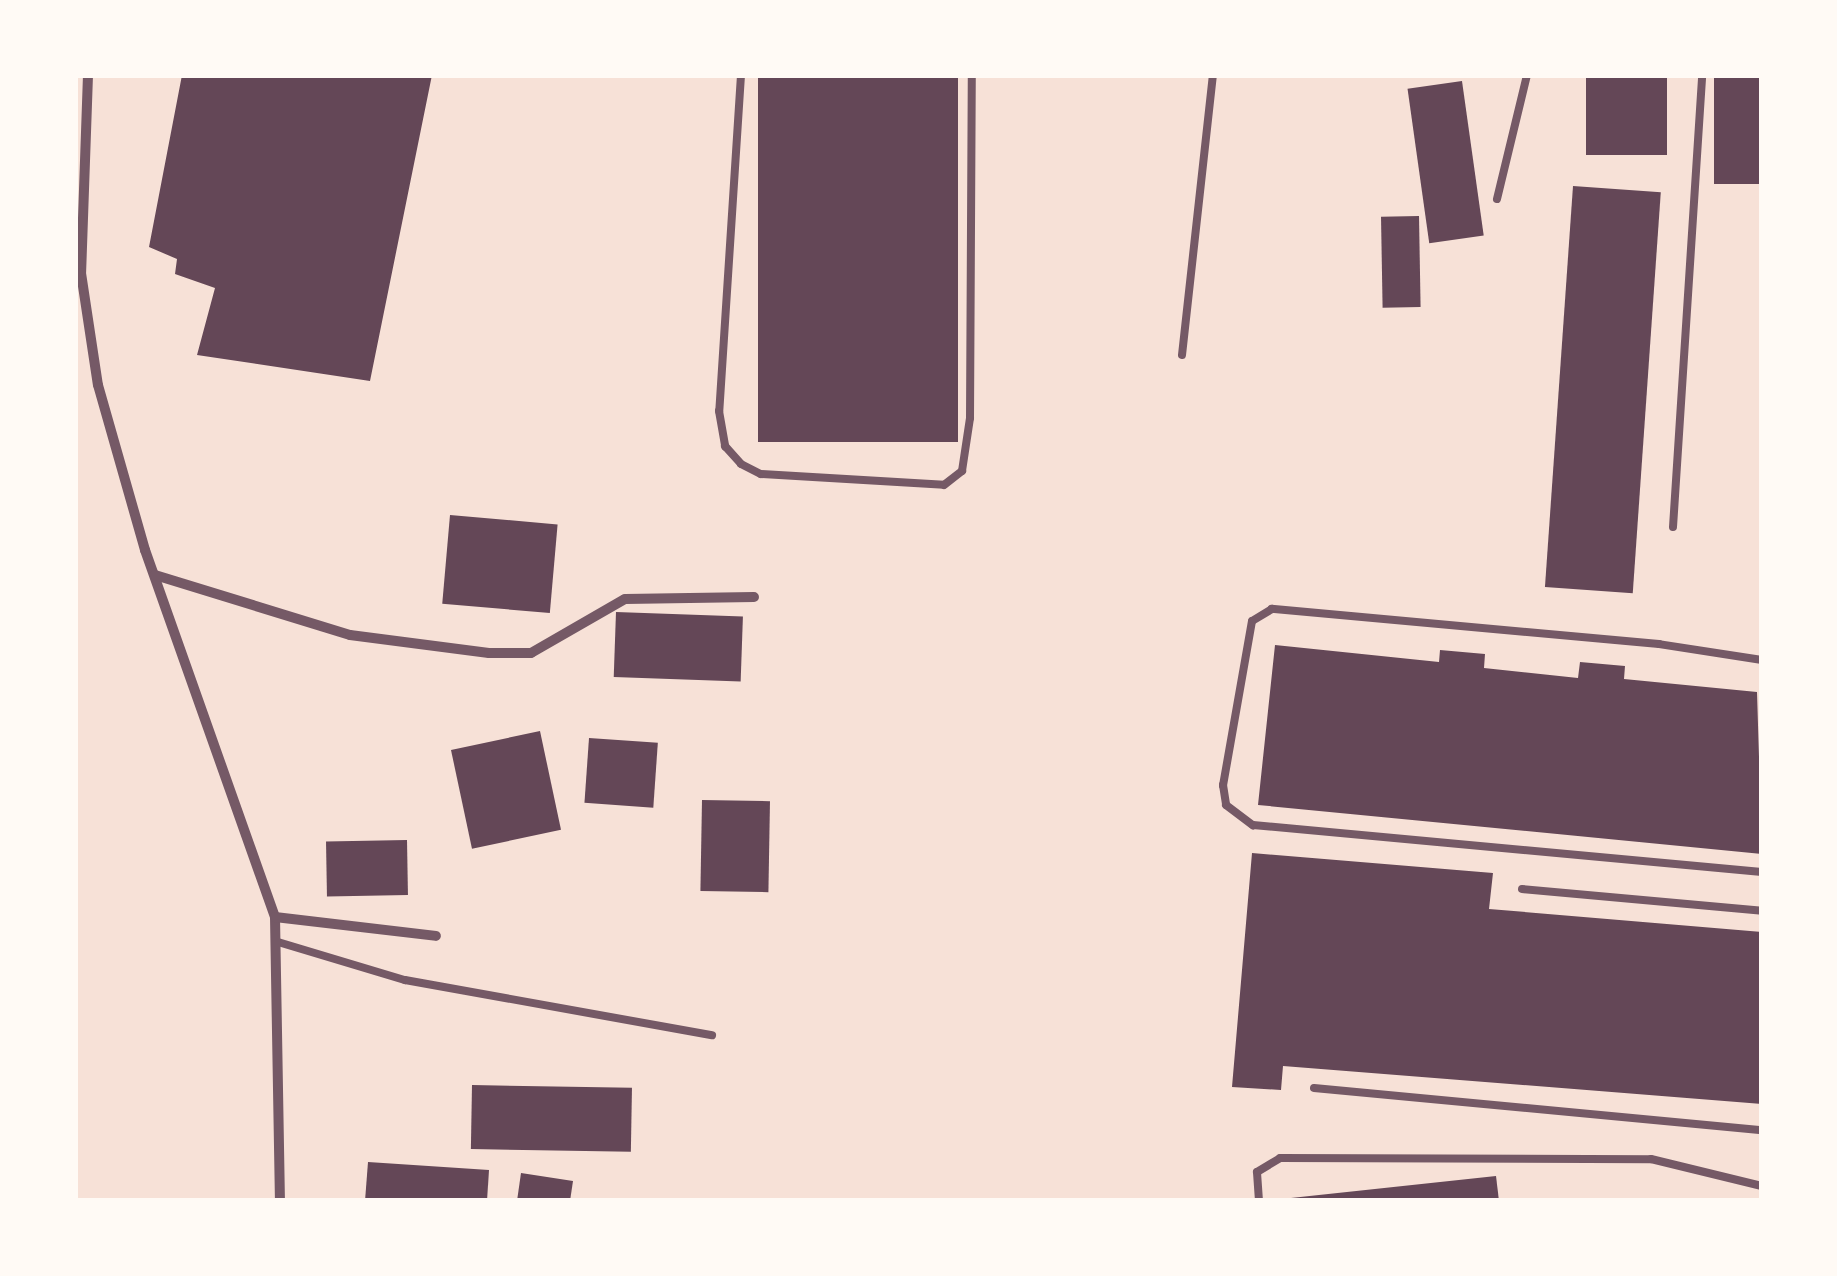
<!DOCTYPE html>
<style>
body{margin:0}
#map{position:relative;width:1837px;height:1276px;overflow:hidden;background:#f7e1d7;font-family:Literata,serif}
div>[style]{position:absolute}
.building>*{inset:0;background:#644757;transform-origin:0 0}
.service>*{height:8px;margin:-4px;padding:0 4px;transform-origin:4px;border-radius:4px;background:#755966}
.minor>*{height:10px;margin:-5px;padding:0 5px;transform-origin:5px;border-radius:5px;background:#755966}
span{translate:-50% -50%;white-space:nowrap;text-align:center;line-height:1.15;-webkit-text-stroke:9px #fffaf5;paint-order:stroke}
.frame{position:absolute;inset:0;border:78px solid #fffaf5;pointer-events:none}
</style>
<div id="map">
<div class="building">
<div style="clip-path:polygon(182px 75px,432px 75px,370px 381px,197px 355px,215px 288px,175px 274px,177px 259px,149px 247px)"></div>
<div style="left:758px;top:75px;width:200px;height:367px"></div>
<div style="left:1586px;top:75px;width:81px;height:80px"></div>
<div style="left:1714px;top:75px;width:48px;height:109px"></div>
<div style="left:1462px;top:81px;width:156px;height:55px;rotate:82deg"></div>
<div style="left:1573px;top:186px;width:88px;height:402px;rotate:4deg"></div>
<div style="left:1419px;top:216px;width:91px;height:38px;rotate:89deg"></div>
<div style="left:450px;top:515px;width:108px;height:89px;rotate:5deg"></div>
<div style="left:616px;top:612px;width:127px;height:65px;rotate:2deg"></div>
<div style="clip-path:polygon(1275px 645px,1439px 662px,1440px 650px,1485px 654px,1484px 668px,1578px 678px,1580px 662px,1625px 666px,1624px 679px,1757px 692px,1762px 854px,1258px 805px)"></div>
<div style="left:540px;top:731px;width:101px;height:91px;rotate:78deg"></div>
<div style="left:589px;top:738px;width:69px;height:65px;rotate:4deg"></div>
<div style="left:702px;top:800px;width:68px;height:91px;rotate:1deg"></div>
<div style="left:407px;top:840px;width:55px;height:81px;rotate:89deg"></div>
<div style="clip-path:polygon(1252px 853px,1493px 873px,1489px 909px,1762px 932px,1762px 1104px,1283px 1066px,1281px 1090px,1232px 1087px)"></div>
<div style="left:472px;top:1085px;width:160px;height:64px;rotate:1deg"></div>
<div style="clip-path:polygon(368px 1162px,489px 1170px,487px 1201px,365px 1201px)"></div>
<div style="clip-path:polygon(521px 1173px,573px 1181px,570px 1201px,517px 1201px)"></div>
<div style="clip-path:polygon(1496px 1176px,1499px 1201px,1291px 1201px,1291px 1198px)"></div>
</div>
<div class="service">
<div style="left:741px;top:75px;width:337px;rotate:93.7deg"></div>
<div style="left:719px;top:411px;width:36px;rotate:80deg"></div>
<div style="left:725px;top:446px;width:24px;rotate:48deg"></div>
<div style="left:741px;top:464px;width:22px;rotate:27deg"></div>
<div style="left:761px;top:474px;width:183px;rotate:3.4deg"></div>
<div style="left:944px;top:485px;width:23px;rotate:-38deg"></div>
<div style="left:962px;top:471px;width:54px;rotate:-81.4deg"></div>
<div style="left:970px;top:418px;width:343px;rotate:-89.7deg"></div>
<div style="left:1497px;top:199px;width:128px;rotate:-76.4deg"></div>
<div style="left:1182px;top:355px;width:282px;rotate:-83.7deg"></div>
<div style="left:1673px;top:527px;width:453px;rotate:-86.3deg"></div>
<div style="left:1762px;top:660px;width:104px;rotate:-171.2deg"></div>
<div style="left:1659px;top:644px;width:389px;rotate:-174.8deg"></div>
<div style="left:1272px;top:609px;width:23px;rotate:149deg"></div>
<div style="left:1252px;top:621px;width:167px;rotate:100deg"></div>
<div style="left:1223px;top:785px;width:20px;rotate:81deg"></div>
<div style="left:1226px;top:805px;width:34px;rotate:37deg"></div>
<div style="left:1253px;top:825px;width:511px;rotate:5.28deg"></div>
<div style="left:1522px;top:889px;width:241px;rotate:5.2deg"></div>
<div style="left:278px;top:942px;width:133px;rotate:16.7deg"></div>
<div style="left:405px;top:980px;width:312px;rotate:10.2deg"></div>
<div style="left:1314px;top:1088px;width:450px;rotate:5.4deg"></div>
<div style="left:1259px;top:1201px;width:29px;rotate:-94deg"></div>
<div style="left:1257px;top:1172px;width:27px;rotate:-31deg"></div>
<div style="left:1280px;top:1158px;width:371px;rotate:0.2deg"></div>
<div style="left:1651px;top:1159px;width:114px;rotate:13.7deg"></div>
</div>
<div class="minor">
<div style="left:88px;top:75px;width:198px;rotate:92deg"></div>
<div style="left:81px;top:273px;width:113px;rotate:81.4deg"></div>
<div style="left:98px;top:385px;width:172px;rotate:74.1deg"></div>
<div style="left:145px;top:550px;width:389px;rotate:70.5deg"></div>
<div style="left:275px;top:917px;width:284px;rotate:89deg"></div>
<div style="left:155px;top:575px;width:204px;rotate:17.1deg"></div>
<div style="left:350px;top:635px;width:140px;rotate:7.4deg"></div>
<div style="left:489px;top:653px;width:42px"></div>
<div style="left:531px;top:653px;width:108px;rotate:-29.9deg"></div>
<div style="left:625px;top:599px;width:129px;rotate:-0.9deg"></div>
<div style="left:275px;top:917px;width:162px;rotate:6.7deg"></div>
</div>
<div class="frame"></div>
</div>
